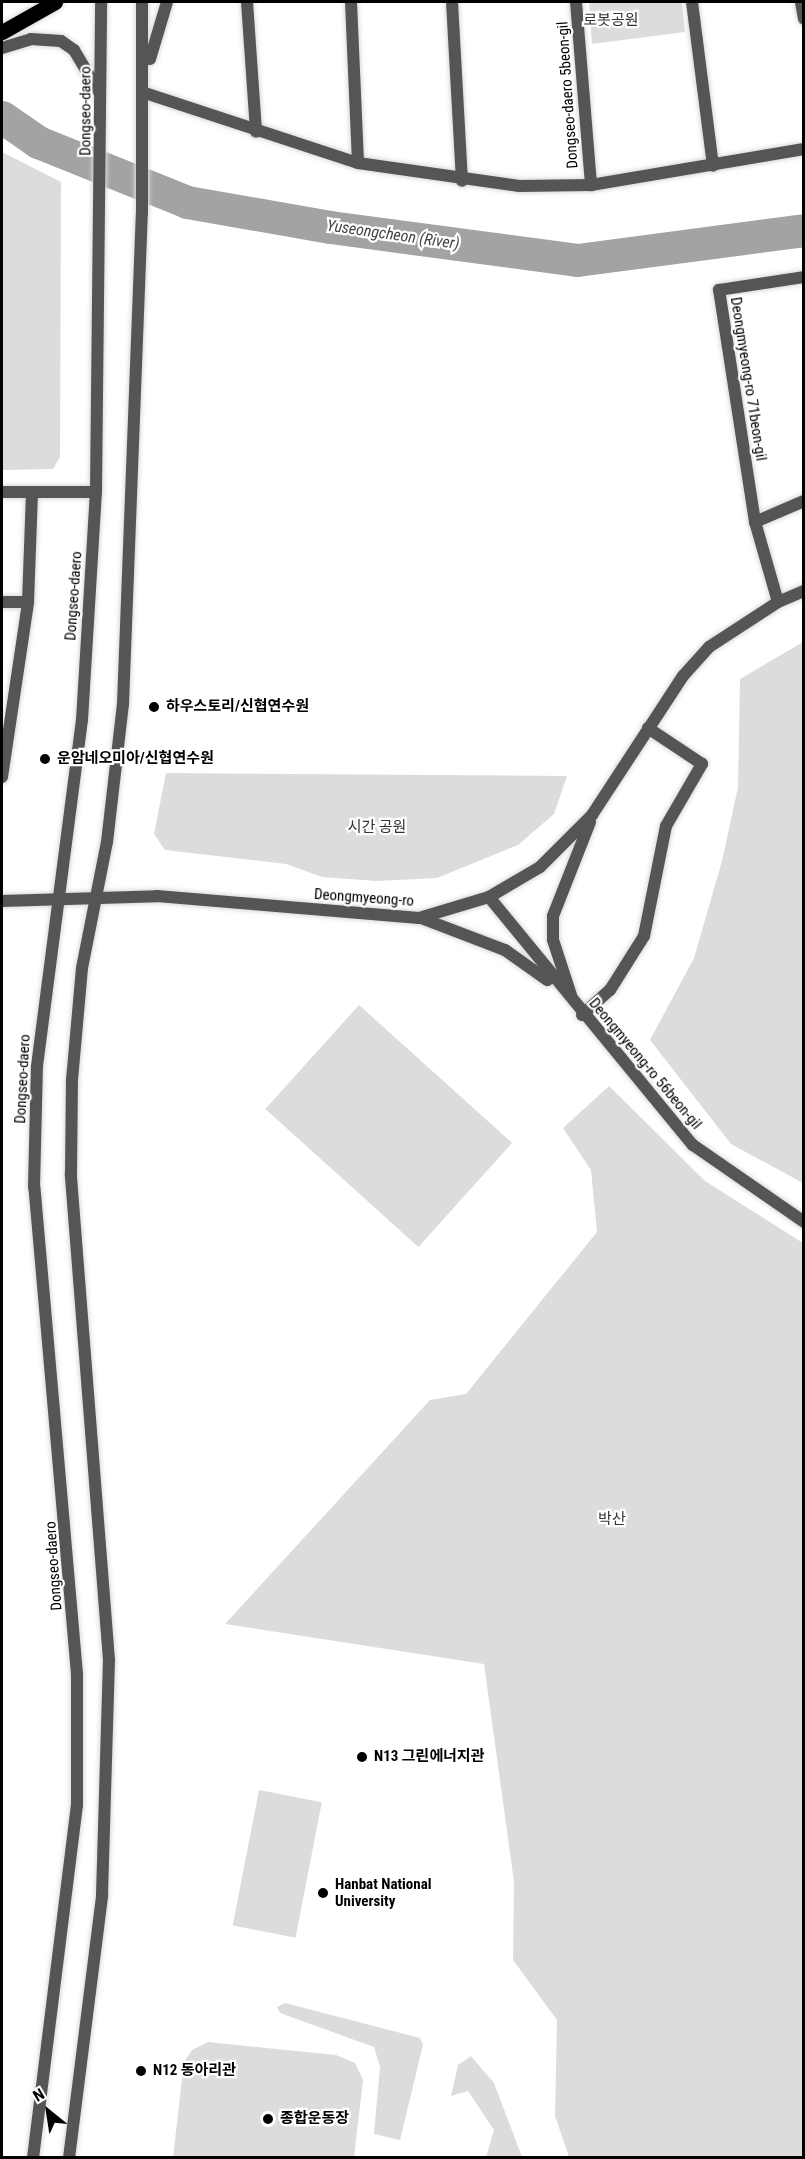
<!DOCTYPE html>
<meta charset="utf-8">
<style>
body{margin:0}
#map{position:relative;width:805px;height:2159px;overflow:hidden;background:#fff;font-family:"Roboto Condensed","Noto Sans KR",sans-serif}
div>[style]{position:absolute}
.green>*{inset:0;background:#dcdcdc;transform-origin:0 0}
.river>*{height:33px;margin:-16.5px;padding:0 16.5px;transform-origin:16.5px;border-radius:16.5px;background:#a3a3a3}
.roads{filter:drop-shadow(0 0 2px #dbdbdb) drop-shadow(0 0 2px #dbdbdb)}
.minor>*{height:12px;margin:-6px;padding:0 6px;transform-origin:6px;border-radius:6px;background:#555}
.tertiary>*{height:12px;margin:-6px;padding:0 6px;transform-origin:6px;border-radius:6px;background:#555}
.primary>*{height:15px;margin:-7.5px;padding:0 7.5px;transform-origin:7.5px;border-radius:7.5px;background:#000}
.dots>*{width:16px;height:16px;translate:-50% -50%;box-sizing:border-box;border:3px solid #fff;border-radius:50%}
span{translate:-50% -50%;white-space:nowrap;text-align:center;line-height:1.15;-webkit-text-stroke:4.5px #fff;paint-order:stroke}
.park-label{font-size:15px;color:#333}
.street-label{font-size:15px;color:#000}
.poi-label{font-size:15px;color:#000;font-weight:700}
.left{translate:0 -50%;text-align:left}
.water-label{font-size:16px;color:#444;font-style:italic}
.frame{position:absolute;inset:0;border:3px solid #000;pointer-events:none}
.north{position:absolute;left:18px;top:2081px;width:60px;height:60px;-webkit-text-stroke:4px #fff;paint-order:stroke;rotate:330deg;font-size:16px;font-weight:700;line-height:24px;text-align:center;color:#000}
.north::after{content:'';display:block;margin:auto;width:21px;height:27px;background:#000;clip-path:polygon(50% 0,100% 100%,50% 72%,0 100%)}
</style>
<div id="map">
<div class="green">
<div style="clip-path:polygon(589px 2px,682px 2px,685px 32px,592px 44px)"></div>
<div style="clip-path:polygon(2px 152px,61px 182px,60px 457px,53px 469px,2px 470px)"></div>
<div style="clip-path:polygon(803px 642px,803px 1183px,731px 1144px,650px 1040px,694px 958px,722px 861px,738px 787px,740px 679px)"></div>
<div style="clip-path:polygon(166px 773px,567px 776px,554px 814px,518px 845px,437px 878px,377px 881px,322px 877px,286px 864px,165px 850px,154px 834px)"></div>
<div style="left:359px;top:1005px;width:206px;height:140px;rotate:42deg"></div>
<div style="clip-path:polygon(609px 1086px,705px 1181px,803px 1243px,803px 2157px,569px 2157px,555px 2116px,557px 2020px,513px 1960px,514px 1882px,484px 1664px,225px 1624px,430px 1400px,466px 1394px,597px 1232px,591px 1170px,563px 1128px)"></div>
<div style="left:259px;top:1790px;width:64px;height:138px;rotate:11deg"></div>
<div style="clip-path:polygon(285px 2003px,420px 2038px,423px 2045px,400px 2140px,374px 2134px,380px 2067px,374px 2047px,280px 2013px,277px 2007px)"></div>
<div style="clip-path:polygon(208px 2042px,336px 2055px,355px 2063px,363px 2080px,354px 2157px,173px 2157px,184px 2062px,192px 2050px)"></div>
<div style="clip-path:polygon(471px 2056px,494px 2083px,522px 2157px,486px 2157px,494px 2130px,468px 2091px,451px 2096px,458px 2065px)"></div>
</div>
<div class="river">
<div style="left:2px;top:117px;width:44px;rotate:34.8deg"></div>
<div style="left:38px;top:142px;width:161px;rotate:21.9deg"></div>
<div style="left:187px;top:202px;width:145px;rotate:9.9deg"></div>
<div style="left:330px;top:227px;width:249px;rotate:7.6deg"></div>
<div style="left:577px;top:260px;width:229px;rotate:-7.5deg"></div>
</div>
<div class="roads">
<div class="minor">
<div style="left:247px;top:2px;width:130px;rotate:86deg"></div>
<div style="left:351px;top:2px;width:161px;rotate:87.5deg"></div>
<div style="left:452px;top:2px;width:179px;rotate:86.8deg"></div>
<div style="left:576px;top:2px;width:184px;rotate:85.3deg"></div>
<div style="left:692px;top:2px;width:165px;rotate:82.7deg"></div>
<div style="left:801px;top:2px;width:17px;rotate:80deg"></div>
<div style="left:145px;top:93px;width:224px;rotate:18.2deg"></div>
<div style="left:358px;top:163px;width:163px;rotate:8.1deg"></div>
<div style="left:519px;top:186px;width:72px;rotate:-0.8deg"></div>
<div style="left:591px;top:185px;width:216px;rotate:-9.6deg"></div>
<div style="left:2px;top:492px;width:94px"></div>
<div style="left:755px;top:522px;width:53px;rotate:-23.2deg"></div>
<div style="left:2px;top:602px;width:26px"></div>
<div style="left:778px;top:602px;width:83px;rotate:-106deg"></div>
<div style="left:755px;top:522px;width:235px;rotate:-98.8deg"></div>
<div style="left:719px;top:290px;width:86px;rotate:-8.7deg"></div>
<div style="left:2px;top:777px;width:177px;rotate:-81.5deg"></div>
<div style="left:28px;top:602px;width:110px;rotate:-87.9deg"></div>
<div style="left:489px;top:897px;width:321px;rotate:50.6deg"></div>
<div style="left:693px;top:1145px;width:135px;rotate:34.7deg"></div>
<div style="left:2px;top:901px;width:155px;rotate:-1.8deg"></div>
<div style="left:157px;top:896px;width:263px;rotate:4.8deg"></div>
<div style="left:419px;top:918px;width:73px;rotate:-16.7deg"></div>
<div style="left:489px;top:897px;width:59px;rotate:-30.5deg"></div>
<div style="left:540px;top:867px;width:74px;rotate:-45deg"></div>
<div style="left:592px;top:815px;width:166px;rotate:-56.8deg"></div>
<div style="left:683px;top:676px;width:39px;rotate:-48deg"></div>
<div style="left:709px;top:647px;width:82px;rotate:-33.1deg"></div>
<div style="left:778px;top:602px;width:28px;rotate:-23deg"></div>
<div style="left:421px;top:918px;width:90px;rotate:20.9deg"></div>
<div style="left:505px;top:950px;width:52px;rotate:35.5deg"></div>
<div style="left:571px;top:995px;width:58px;rotate:-108.1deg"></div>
<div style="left:553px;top:940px;width:24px;rotate:-90deg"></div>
<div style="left:553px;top:916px;width:101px;rotate:-68.5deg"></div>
<div style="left:582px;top:1015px;width:38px;rotate:-42deg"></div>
<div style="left:610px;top:990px;width:64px;rotate:-57.8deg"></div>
<div style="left:644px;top:936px;width:112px;rotate:-78.7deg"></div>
<div style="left:666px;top:826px;width:72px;rotate:-59.9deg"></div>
<div style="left:702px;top:764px;width:65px;rotate:-146.3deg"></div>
</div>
<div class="tertiary">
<div style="left:2px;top:48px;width:30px;rotate:-17deg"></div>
<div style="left:31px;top:39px;width:30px;rotate:4deg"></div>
<div style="left:61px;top:41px;width:16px;rotate:35deg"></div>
<div style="left:74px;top:50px;width:49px;rotate:59.2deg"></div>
<div style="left:150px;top:59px;width:59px;rotate:-73.4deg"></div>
<div style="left:33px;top:2158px;width:356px;rotate:-82.9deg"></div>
<div style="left:77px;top:1805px;width:131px;rotate:-90deg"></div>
<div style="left:77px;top:1674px;width:489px;rotate:-95deg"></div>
<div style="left:34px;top:1187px;width:121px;rotate:-88.6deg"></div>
<div style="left:37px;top:1066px;width:349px;rotate:-82.6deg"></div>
<div style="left:82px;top:720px;width:228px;rotate:-86.5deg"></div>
<div style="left:96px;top:492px;width:490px;rotate:-89.4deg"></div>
<div style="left:69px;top:2158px;width:265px;rotate:-82.8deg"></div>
<div style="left:102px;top:1895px;width:235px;rotate:-88.3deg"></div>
<div style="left:109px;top:1660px;width:488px;rotate:-94.5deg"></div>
<div style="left:71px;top:1173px;width:93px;rotate:-89.4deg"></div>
<div style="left:72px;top:1080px;width:112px;rotate:-84.9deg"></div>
<div style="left:82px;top:968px;width:128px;rotate:-78.8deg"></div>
<div style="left:107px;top:842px;width:139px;rotate:-83.4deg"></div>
<div style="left:123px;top:704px;width:491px;rotate:-87.8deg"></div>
<div style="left:142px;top:213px;width:211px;rotate:-90deg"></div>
</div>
<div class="primary">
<div style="left:2px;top:32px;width:61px;rotate:-29.5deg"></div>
</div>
</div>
<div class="dots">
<div style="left:154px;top:707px;background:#000"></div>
<div style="left:45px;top:759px;background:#000"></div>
<div style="left:362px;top:1757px;background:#000"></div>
<div style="left:323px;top:1893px;background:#000"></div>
<div style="left:141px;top:2071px;background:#000"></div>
<div style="left:268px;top:2119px;background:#000"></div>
</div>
<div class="park-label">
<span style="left:611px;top:21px">로봇공원</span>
<span style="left:377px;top:828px">시간 공원</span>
<span style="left:612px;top:1520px">박산</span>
</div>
<div class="street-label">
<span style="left:568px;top:95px;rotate:-94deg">Dongseo-daero 5beon-gil</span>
<span style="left:86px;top:111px;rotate:-90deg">Dongseo-daero</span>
<span style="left:748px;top:379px;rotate:81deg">Deongmyeong-ro 71beon-gil</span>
<span style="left:74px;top:596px;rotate:-86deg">Dongseo-daero</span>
<span style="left:364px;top:898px;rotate:4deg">Deongmyeong-ro</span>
<span style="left:645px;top:1064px;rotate:50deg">Deongmyeong-ro 56beon-gil</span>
<span style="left:23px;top:1079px;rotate:-87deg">Dongseo-daero</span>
<span style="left:54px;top:1566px;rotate:-94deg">Dongseo-daero</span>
</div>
<div class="poi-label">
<span class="left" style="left:166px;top:707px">하우스토리/신협연수원</span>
<span class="left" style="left:57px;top:759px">운암네오미아/신협연수원</span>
<span class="left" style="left:374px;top:1757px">N13 그린에너지관</span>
<span class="left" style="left:335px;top:1893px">Hanbat National<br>University</span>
<span class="left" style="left:153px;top:2071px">N12 동아리관</span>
<span class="left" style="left:280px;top:2119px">종합운동장</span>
</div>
<div class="water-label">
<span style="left:393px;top:235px;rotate:8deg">Yuseongcheon (River)</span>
</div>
<div class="frame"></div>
<div class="north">N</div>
</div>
